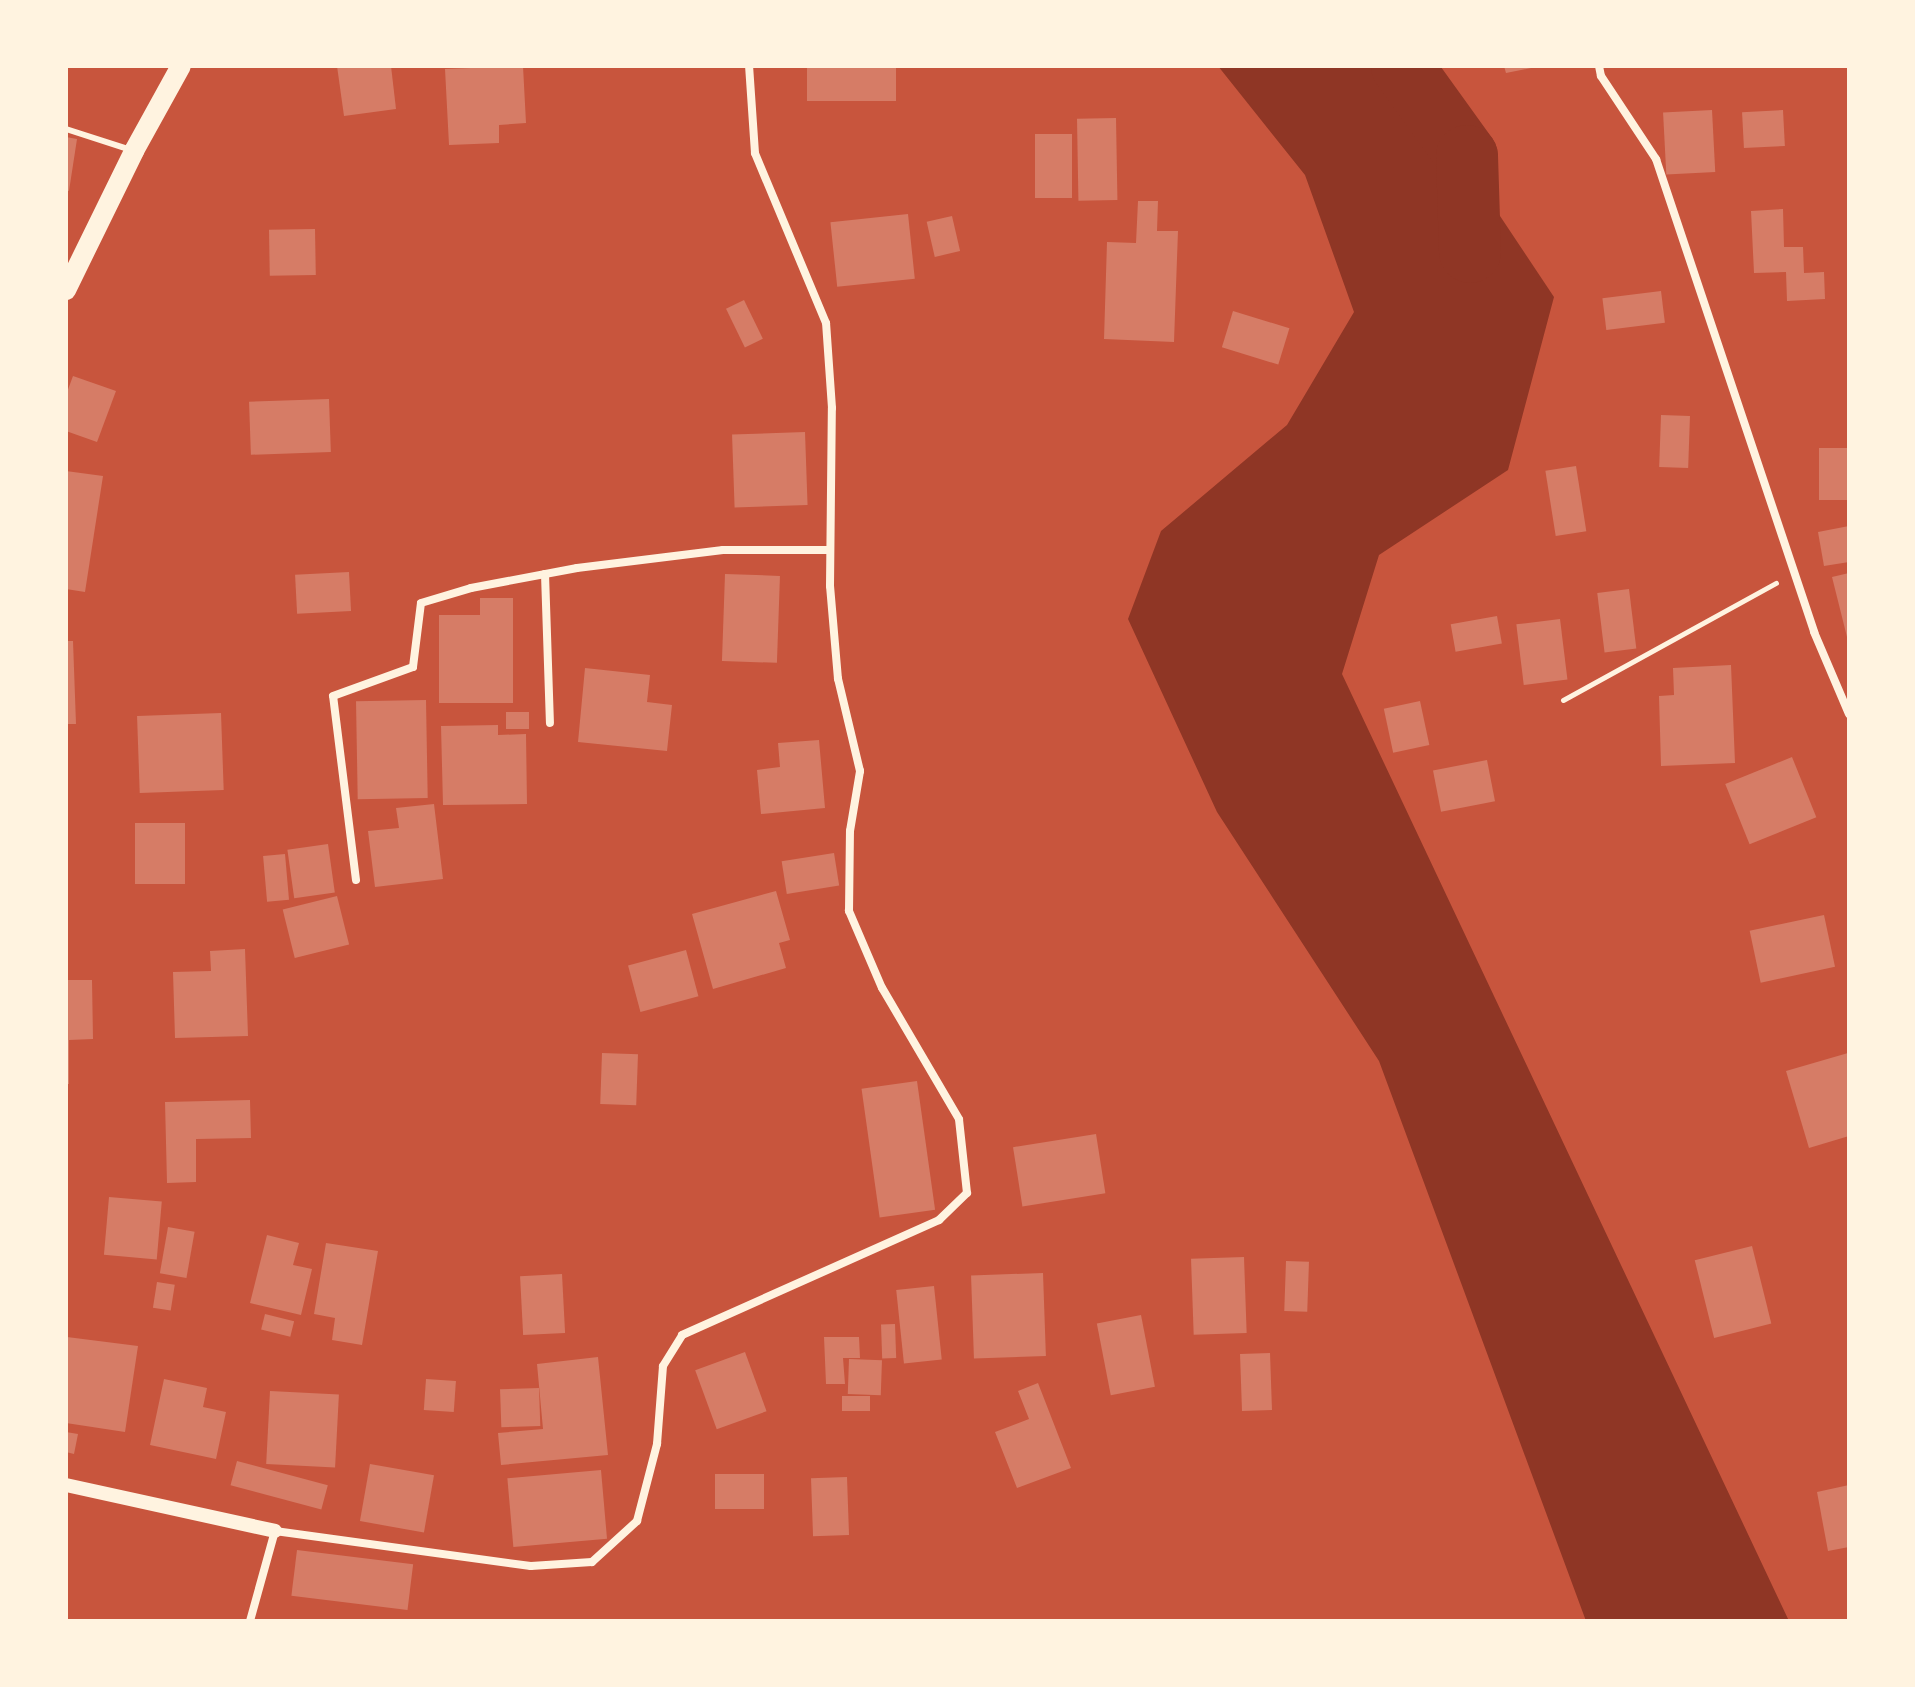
<!DOCTYPE html>
<style>
body{margin:0}
#map{position:relative;width:1915px;height:1687px;overflow:hidden;background:#c8553d;font-family:"Libre Baskerville",serif}
div>[style]{position:absolute}
.water>*{inset:0;background:#8f3625}
.river>*{height:62px;margin:-31px;padding:0 31px;transform-origin:31px;border-radius:31px;background:#8f3625}
.building>*{inset:0;background:#d67c66;transform-origin:0 0}
.path>*{height:5px;margin:-2.5px;padding:0 2.5px;transform-origin:2.5px;border-radius:2.5px;background:#fff3e0}
.service>*{height:6px;margin:-3px;padding:0 3px;transform-origin:3px;border-radius:3px;background:#fff3e0}
.minor>*{height:8px;margin:-4px;padding:0 4px;transform-origin:4px;border-radius:4px;background:#fff3e0}
.tertiary>*{height:14px;margin:-7px;padding:0 7px;transform-origin:7px;border-radius:7px;background:#fff3e0}
.primary>*{height:20px;margin:-10px;padding:0 10px;transform-origin:10px;border-radius:10px;background:#fff3e0}
span{translate:-50% -50%;white-space:nowrap;text-align:center;line-height:1.15;-webkit-text-stroke:6px #fff3e0;paint-order:stroke}
.frame{position:absolute;inset:0;border:68px solid #fff3e0;pointer-events:none}
</style>
<div id="map">
<div class="water">
<div style="clip-path:polygon(1218px 66px,1400px 66px,1554px 297px,1508px 470px,1379px 555px,1342px 674px,1789px 1621px,1586px 1621px,1379px 1061px,1217px 812px,1128px 619px,1161px 531px,1287px 425px,1354px 312px,1305px 175px)"></div>
</div>
<div class="river">
<div style="left:1402px;top:66px;width:111px;rotate:54.2deg"></div>
<div style="left:1467px;top:156px;width:96px;rotate:88.2deg"></div>
</div>
<div class="building">
<div style="clip-path:polygon(337px 66px,391px 66px,396px 109px,344px 116px)"></div>
<div style="clip-path:polygon(523px 66px,526px 123px,499px 125px,499px 143px,449px 145px,445px 69px)"></div>
<div style="left:807px;top:66px;width:89px;height:35px"></div>
<div style="clip-path:polygon(1504px 66px,1536px 66px,1536px 67px,1506px 73px)"></div>
<div style="left:1712px;top:110px;width:62px;height:49px;rotate:87deg"></div>
<div style="left:1783px;top:110px;width:36px;height:41px;rotate:87deg"></div>
<div style="left:1116px;top:118px;width:82px;height:39px;rotate:89deg"></div>
<div style="left:1035px;top:134px;width:37px;height:64px"></div>
<div style="clip-path:polygon(66px 137px,77px 139px,69px 191px,66px 190px)"></div>
<div style="clip-path:polygon(1138px 201px,1158px 201px,1157px 231px,1178px 231px,1174px 342px,1104px 339px,1107px 242px,1136px 243px)"></div>
<div style="clip-path:polygon(1783px 209px,1784px 247px,1803px 247px,1804px 273px,1824px 272px,1825px 299px,1787px 301px,1786px 272px,1754px 273px,1751px 211px)"></div>
<div style="left:908px;top:214px;width:65px;height:78px;rotate:84deg"></div>
<div style="left:952px;top:216px;width:36px;height:26px;rotate:77deg"></div>
<div style="left:315px;top:229px;width:46px;height:46px;rotate:89deg"></div>
<div style="left:1661px;top:291px;width:32px;height:59px;rotate:83deg"></div>
<div style="left:744px;top:300px;width:43px;height:20px;rotate:64deg"></div>
<div style="left:1233px;top:311px;width:59px;height:38px;rotate:17deg"></div>
<div style="clip-path:polygon(73px 376px,116px 391px,97px 442px,66px 431px,66px 395px)"></div>
<div style="left:329px;top:399px;width:53px;height:80px;rotate:88deg"></div>
<div style="left:1661px;top:415px;width:29px;height:52px;rotate:2deg"></div>
<div style="left:805px;top:432px;width:73px;height:73px;rotate:88deg"></div>
<div style="left:1849px;top:448px;width:52px;height:30px;rotate:90deg"></div>
<div style="left:1576px;top:466px;width:66px;height:31px;rotate:81deg"></div>
<div style="clip-path:polygon(66px 471px,103px 476px,85px 592px,66px 589px)"></div>
<div style="clip-path:polygon(1849px 526px,1849px 562px,1824px 566px,1818px 532px)"></div>
<div style="left:349px;top:572px;width:39px;height:54px;rotate:87deg"></div>
<div style="clip-path:polygon(1849px 573px,1849px 641px,1848px 641px,1832px 577px)"></div>
<div style="left:725px;top:574px;width:55px;height:87px;rotate:2deg"></div>
<div style="left:1629px;top:589px;width:60px;height:32px;rotate:83deg"></div>
<div style="clip-path:polygon(480px 598px,513px 598px,513px 703px,439px 703px,439px 615px,480px 615px)"></div>
<div style="left:1497px;top:616px;width:28px;height:47px;rotate:80deg"></div>
<div style="left:1560px;top:619px;width:61px;height:44px;rotate:83deg"></div>
<div style="clip-path:polygon(66px 641px,73px 641px,76px 724px,66px 724px)"></div>
<div style="clip-path:polygon(1731px 665px,1735px 763px,1661px 766px,1659px 696px,1674px 695px,1673px 668px)"></div>
<div style="clip-path:polygon(585px 668px,650px 675px,647px 702px,672px 705px,667px 751px,578px 742px)"></div>
<div style="left:426px;top:700px;width:98px;height:70px;rotate:89deg"></div>
<div style="left:1420px;top:701px;width:45px;height:37px;rotate:78deg"></div>
<div style="left:506px;top:712px;width:23px;height:17px"></div>
<div style="left:221px;top:713px;width:77px;height:84px;rotate:88deg"></div>
<div style="clip-path:polygon(498px 725px,498px 735px,526px 734px,527px 804px,443px 805px,441px 726px)"></div>
<div style="clip-path:polygon(819px 740px,825px 808px,761px 814px,757px 770px,780px 767px,778px 743px)"></div>
<div style="left:1792px;top:757px;width:65px;height:72px;rotate:68deg"></div>
<div style="left:1487px;top:760px;width:42px;height:55px;rotate:79deg"></div>
<div style="clip-path:polygon(434px 804px,443px 879px,375px 887px,368px 831px,399px 828px,396px 808px)"></div>
<div style="left:135px;top:823px;width:50px;height:61px"></div>
<div style="left:328px;top:844px;width:49px;height:41px;rotate:82deg"></div>
<div style="left:834px;top:853px;width:33px;height:53px;rotate:81deg"></div>
<div style="left:285px;top:854px;width:46px;height:22px;rotate:85deg"></div>
<div style="clip-path:polygon(776px 891px,790px 940px,779px 943px,786px 968px,713px 989px,692px 914px)"></div>
<div style="left:337px;top:896px;width:50px;height:56px;rotate:76deg"></div>
<div style="left:1824px;top:915px;width:53px;height:76px;rotate:78deg"></div>
<div style="clip-path:polygon(245px 949px,248px 1036px,175px 1038px,173px 972px,211px 971px,210px 951px)"></div>
<div style="left:686px;top:950px;width:48px;height:60px;rotate:75deg"></div>
<div style="clip-path:polygon(66px 980px,92px 980px,93px 1039px,69px 1040px,69px 1084px,66px 1084px)"></div>
<div style="left:602px;top:1053px;width:36px;height:51px;rotate:2deg"></div>
<div style="clip-path:polygon(1848px 1053px,1849px 1136px,1809px 1148px,1786px 1071px)"></div>
<div style="left:917px;top:1081px;width:130px;height:56px;rotate:82deg"></div>
<div style="clip-path:polygon(250px 1100px,251px 1138px,196px 1139px,196px 1182px,167px 1183px,165px 1102px)"></div>
<div style="left:1096px;top:1134px;width:60px;height:84px;rotate:81deg"></div>
<div style="left:109px;top:1197px;width:53px;height:58px;rotate:5deg"></div>
<div style="left:168px;top:1227px;width:27px;height:47px;rotate:10deg"></div>
<div style="clip-path:polygon(267px 1235px,299px 1243px,293px 1265px,312px 1269px,301px 1315px,250px 1303px)"></div>
<div style="clip-path:polygon(326px 1243px,378px 1251px,362px 1345px,332px 1340px,335px 1318px,314px 1314px)"></div>
<div style="left:1752px;top:1246px;width:80px;height:59px;rotate:76deg"></div>
<div style="left:1244px;top:1257px;width:76px;height:53px;rotate:88deg"></div>
<div style="left:1286px;top:1261px;width:23px;height:50px;rotate:2deg"></div>
<div style="left:1043px;top:1273px;width:83px;height:72px;rotate:88deg"></div>
<div style="left:562px;top:1274px;width:59px;height:42px;rotate:87deg"></div>
<div style="left:157px;top:1282px;width:18px;height:26px;rotate:9deg"></div>
<div style="left:934px;top:1286px;width:74px;height:38px;rotate:84deg"></div>
<div style="left:265px;top:1314px;width:30px;height:16px;rotate:14deg"></div>
<div style="left:1141px;top:1315px;width:73px;height:45px;rotate:79deg"></div>
<div style="left:895px;top:1324px;width:34px;height:14px;rotate:88deg"></div>
<div style="clip-path:polygon(67px 1337px,138px 1346px,125px 1432px,66px 1423px)"></div>
<div style="clip-path:polygon(824px 1337px,859px 1337px,860px 1358px,843px 1358px,845px 1384px,826px 1384px)"></div>
<div style="left:745px;top:1352px;width:63px;height:53px;rotate:70deg"></div>
<div style="left:1270px;top:1353px;width:57px;height:30px;rotate:88deg"></div>
<div style="clip-path:polygon(598px 1357px,608px 1455px,501px 1465px,498px 1433px,543px 1429px,537px 1364px)"></div>
<div style="left:849px;top:1359px;width:33px;height:35px;rotate:2deg"></div>
<div style="clip-path:polygon(164px 1379px,207px 1388px,203px 1407px,226px 1412px,216px 1459px,150px 1445px)"></div>
<div style="left:426px;top:1379px;width:30px;height:31px;rotate:4deg"></div>
<div style="clip-path:polygon(1038px 1383px,1071px 1468px,1017px 1488px,995px 1432px,1029px 1419px,1018px 1391px)"></div>
<div style="left:539px;top:1388px;width:38px;height:39px;rotate:88deg"></div>
<div style="left:270px;top:1391px;width:69px;height:73px;rotate:3deg"></div>
<div style="left:842px;top:1396px;width:28px;height:15px"></div>
<div style="clip-path:polygon(66px 1432px,78px 1434px,74px 1454px,66px 1452px)"></div>
<div style="left:237px;top:1461px;width:94px;height:25px;rotate:15deg"></div>
<div style="left:370px;top:1464px;width:65px;height:58px;rotate:10deg"></div>
<div style="left:601px;top:1470px;width:69px;height:94px;rotate:85deg"></div>
<div style="left:764px;top:1474px;width:35px;height:49px;rotate:90deg"></div>
<div style="left:847px;top:1477px;width:58px;height:36px;rotate:88deg"></div>
<div style="clip-path:polygon(1849px 1485px,1849px 1547px,1828px 1551px,1817px 1492px)"></div>
<div style="left:297px;top:1550px;width:117px;height:46px;rotate:7deg"></div>
</div>
<div class="path">
<div style="left:1563px;top:700px;width:243px;rotate:-28.8deg"></div>
</div>
<div class="service">
<div style="left:66px;top:129px;width:68px;rotate:17.9deg"></div>
</div>
<div class="minor">
<div style="left:1599px;top:66px;width:10px;rotate:79deg"></div>
<div style="left:1601px;top:76px;width:100px;rotate:56.5deg"></div>
<div style="left:1656px;top:159px;width:499px;rotate:71.5deg"></div>
<div style="left:1814px;top:632px;width:89px;rotate:66.9deg"></div>
<div style="left:545px;top:574px;width:149px;rotate:88.1deg"></div>
<div style="left:356px;top:880px;width:185px;rotate:-97.1deg"></div>
<div style="left:333px;top:696px;width:85px;rotate:-19.9deg"></div>
<div style="left:413px;top:667px;width:64px;rotate:-82.9deg"></div>
<div style="left:421px;top:603px;width:52px;rotate:-16.7deg"></div>
<div style="left:471px;top:588px;width:108px;rotate:-10.7deg"></div>
<div style="left:577px;top:568px;width:147px;rotate:-7deg"></div>
<div style="left:723px;top:550px;width:107px"></div>
<div style="left:250px;top:1621px;width:93px;rotate:-74.5deg"></div>
<div style="left:275px;top:1531px;width:258px;rotate:7.8deg"></div>
<div style="left:531px;top:1566px;width:61px;rotate:-3.8deg"></div>
<div style="left:592px;top:1562px;width:61px;rotate:-42.3deg"></div>
<div style="left:637px;top:1521px;width:80px;rotate:-75.4deg"></div>
<div style="left:657px;top:1444px;width:78px;rotate:-85.6deg"></div>
<div style="left:663px;top:1366px;width:36px;rotate:-58deg"></div>
<div style="left:682px;top:1335px;width:282px;rotate:-24.1deg"></div>
<div style="left:939px;top:1220px;width:39px;rotate:-44deg"></div>
<div style="left:967px;top:1193px;width:74px;rotate:-96.2deg"></div>
<div style="left:959px;top:1119px;width:152px;rotate:-120.4deg"></div>
<div style="left:882px;top:988px;width:84px;rotate:-113.2deg"></div>
<div style="left:849px;top:911px;width:80px;rotate:-89.3deg"></div>
<div style="left:850px;top:831px;width:61px;rotate:-80.5deg"></div>
<div style="left:860px;top:771px;width:95px;rotate:-103.4deg"></div>
<div style="left:838px;top:679px;width:93px;rotate:-94.9deg"></div>
<div style="left:830px;top:586px;width:178px;rotate:-89.4deg"></div>
<div style="left:832px;top:408px;width:85px;rotate:-94deg"></div>
<div style="left:826px;top:323px;width:184px;rotate:-112.7deg"></div>
<div style="left:755px;top:153px;width:87px;rotate:-93.9deg"></div>
</div>
<div class="tertiary">
<div style="left:66px;top:1485px;width:214px;rotate:12.4deg"></div>
</div>
<div class="primary">
<div style="left:66px;top:290px;width:155px;rotate:-63.9deg"></div>
<div style="left:134px;top:151px;width:97px;rotate:-61.1deg"></div>
</div>
<div class="frame"></div>
</div>
